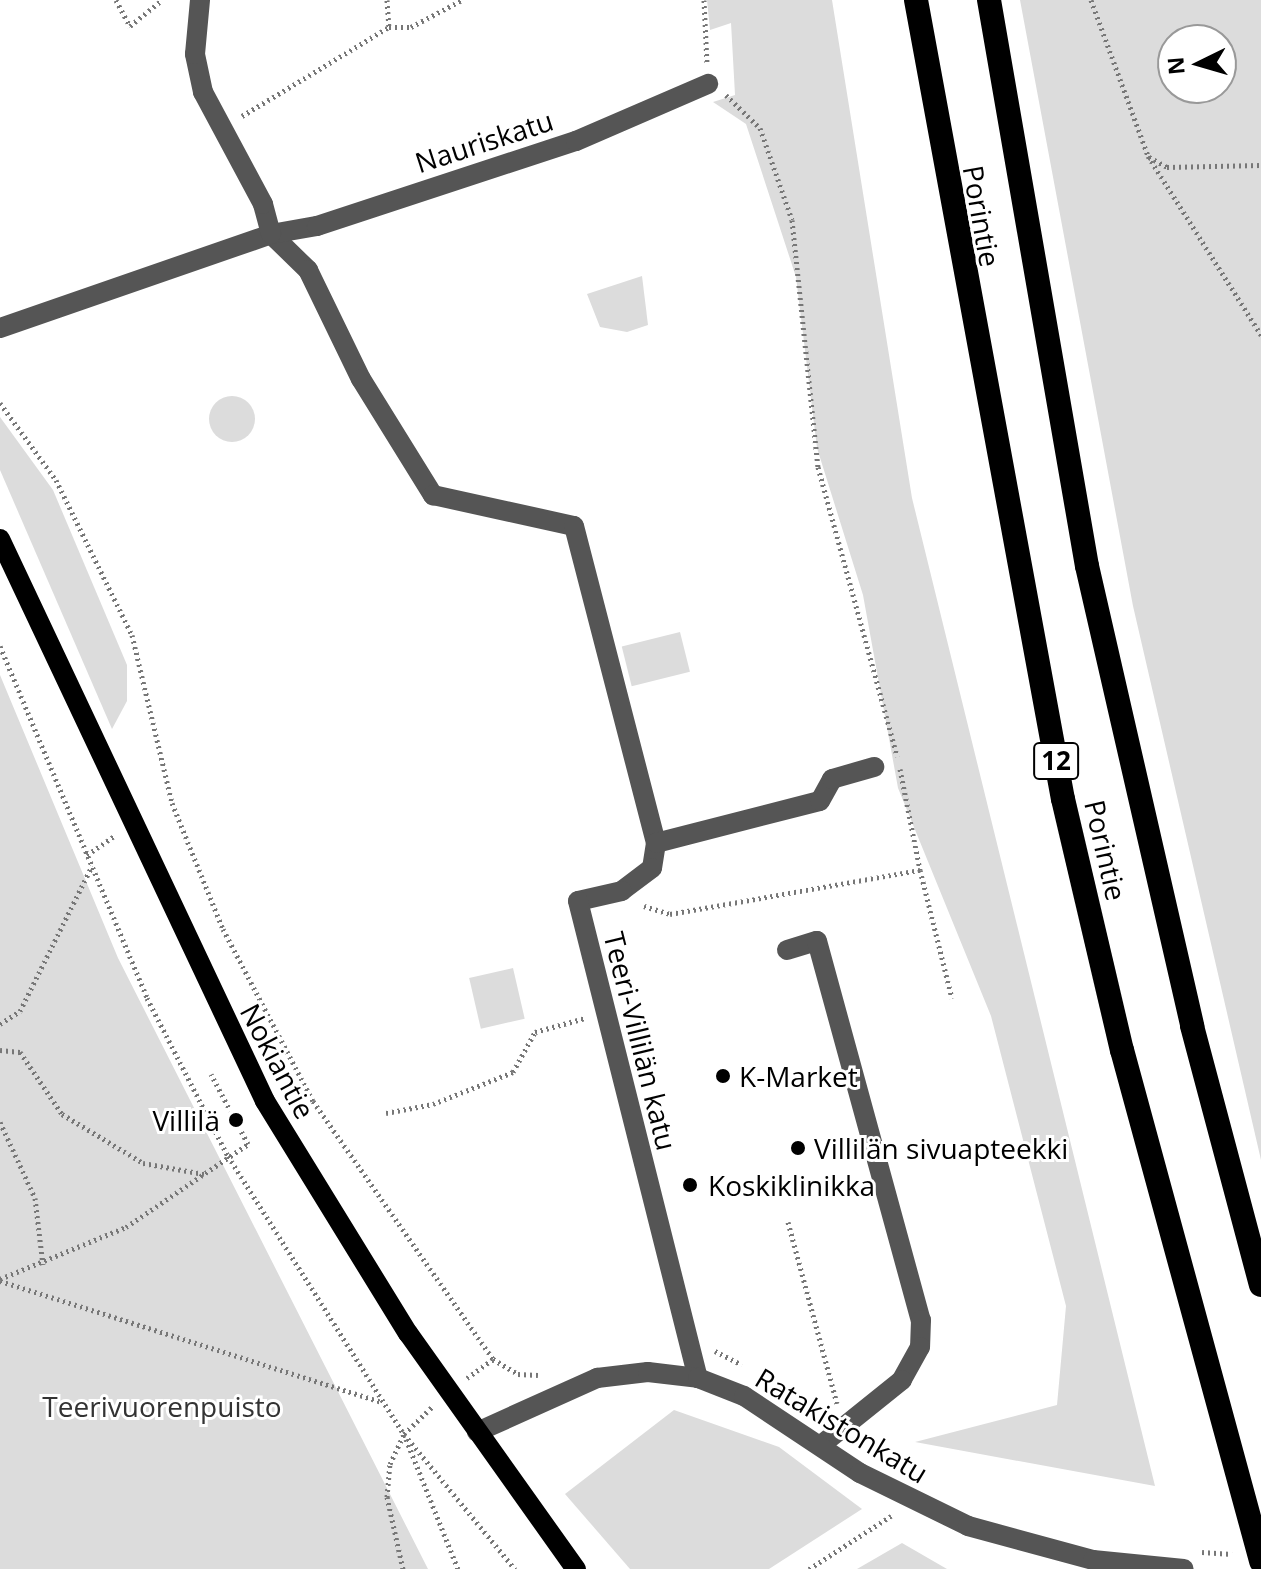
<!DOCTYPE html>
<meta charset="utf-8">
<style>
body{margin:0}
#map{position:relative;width:1261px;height:1569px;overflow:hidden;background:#fff;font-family:"Open Sans",sans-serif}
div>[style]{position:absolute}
.green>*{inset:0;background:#dcdcdc;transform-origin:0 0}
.round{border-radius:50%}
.path>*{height:5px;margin-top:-2.5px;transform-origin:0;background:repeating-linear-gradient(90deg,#777 0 2px,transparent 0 6px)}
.minor>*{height:20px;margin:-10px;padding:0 10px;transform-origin:10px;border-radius:10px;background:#555}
.major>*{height:20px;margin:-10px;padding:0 10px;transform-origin:10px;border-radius:10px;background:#000}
.highway>*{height:24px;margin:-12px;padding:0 12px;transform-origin:12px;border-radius:12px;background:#000}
.dots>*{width:22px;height:22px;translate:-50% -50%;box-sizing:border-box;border:4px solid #fff;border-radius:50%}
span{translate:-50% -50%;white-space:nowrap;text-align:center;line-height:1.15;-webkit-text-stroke:6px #fff;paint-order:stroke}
.shield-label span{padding:2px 6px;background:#fff;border:2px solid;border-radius:6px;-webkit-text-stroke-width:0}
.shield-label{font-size:26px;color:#000;font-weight:700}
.street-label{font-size:28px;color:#000}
.poi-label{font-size:28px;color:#000}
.left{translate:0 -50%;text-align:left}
.right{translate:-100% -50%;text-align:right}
.park-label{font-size:28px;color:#333}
.north{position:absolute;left:1157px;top:24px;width:80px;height:80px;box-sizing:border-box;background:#fff;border:2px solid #999;border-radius:50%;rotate:265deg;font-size:22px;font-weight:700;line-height:32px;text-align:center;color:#000}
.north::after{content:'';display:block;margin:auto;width:28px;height:36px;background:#000;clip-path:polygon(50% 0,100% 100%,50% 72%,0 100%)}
</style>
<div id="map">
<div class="green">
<div style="clip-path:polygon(707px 0,832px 0,912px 498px,1155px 1486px,915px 1442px,1057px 1405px,1066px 1306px,991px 1016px,898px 788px,863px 595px,817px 448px,796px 277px,746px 124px,713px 102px,735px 95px,731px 23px,710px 30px)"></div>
<div style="clip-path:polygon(evenodd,1020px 0,1261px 0,1261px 1160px,1133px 606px,1020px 0,1173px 40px,1221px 40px,1221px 88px,1173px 88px,1173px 40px)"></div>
<div style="clip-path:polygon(642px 276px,648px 325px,627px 332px,600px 327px,587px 294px)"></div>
<div class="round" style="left:209px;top:396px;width:46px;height:46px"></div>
<div style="clip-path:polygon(0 417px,53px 490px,127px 665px,127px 701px,112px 729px,0 470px)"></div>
<div style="left:680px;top:632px;width:41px;height:60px;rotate:76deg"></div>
<div style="clip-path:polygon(0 675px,118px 958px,428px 1569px,0 1569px)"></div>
<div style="left:513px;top:968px;width:52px;height:45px;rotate:77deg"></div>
<div style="clip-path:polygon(674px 1410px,779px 1447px,862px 1509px,769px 1569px,630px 1569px,565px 1494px)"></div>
<div style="clip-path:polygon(902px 1543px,947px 1569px,857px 1569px)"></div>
</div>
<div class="path">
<div style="left:116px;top:0;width:30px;rotate:62deg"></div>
<div style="left:130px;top:26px;width:41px;rotate:-39.1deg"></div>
<div style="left:387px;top:0;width:27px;rotate:86deg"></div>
<div style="left:704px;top:0;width:63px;rotate:87.3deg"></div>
<div style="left:1091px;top:0;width:166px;rotate:69.9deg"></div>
<div style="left:1148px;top:156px;width:212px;rotate:57.7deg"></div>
<div style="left:726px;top:95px;width:47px;rotate:44.1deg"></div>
<div style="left:760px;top:128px;width:97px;rotate:70.8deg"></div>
<div style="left:792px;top:220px;width:248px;rotate:84deg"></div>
<div style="left:818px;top:467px;width:300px;rotate:74.7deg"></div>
<div style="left:242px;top:116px;width:172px;rotate:-31.2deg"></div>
<div style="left:389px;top:27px;width:22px"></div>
<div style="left:411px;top:27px;width:58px;rotate:-27.9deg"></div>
<div style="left:1149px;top:157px;width:21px;rotate:29deg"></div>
<div style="left:1167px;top:167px;width:94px;rotate:-1.2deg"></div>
<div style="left:0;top:403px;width:95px;rotate:54deg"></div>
<div style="left:56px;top:480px;width:173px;rotate:63.9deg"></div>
<div style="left:132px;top:635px;width:173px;rotate:76.6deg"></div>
<div style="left:172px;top:803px;width:136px;rotate:68deg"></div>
<div style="left:223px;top:929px;width:194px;rotate:62.4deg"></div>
<div style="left:313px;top:1101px;width:315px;rotate:55.1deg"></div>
<div style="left:493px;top:1359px;width:29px;rotate:31deg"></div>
<div style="left:518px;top:1374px;width:20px;rotate:3deg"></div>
<div style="left:0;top:646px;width:381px;rotate:67.3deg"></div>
<div style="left:147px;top:998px;width:178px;rotate:62.9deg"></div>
<div style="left:228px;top:1156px;width:329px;rotate:57.7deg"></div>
<div style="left:404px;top:1434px;width:175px;rotate:50.6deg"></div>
<div style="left:900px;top:769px;width:103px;rotate:78.8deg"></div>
<div style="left:87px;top:855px;width:35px;rotate:-35deg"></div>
<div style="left:644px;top:906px;width:27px;rotate:17deg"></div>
<div style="left:670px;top:914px;width:254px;rotate:-10deg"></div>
<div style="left:920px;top:870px;width:132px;rotate:76deg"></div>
<div style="left:0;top:1024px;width:24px;rotate:-33deg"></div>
<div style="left:20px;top:1011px;width:162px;rotate:-63.6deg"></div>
<div style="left:0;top:1050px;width:20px;rotate:6deg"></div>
<div style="left:20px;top:1052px;width:75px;rotate:55.9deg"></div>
<div style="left:62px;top:1114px;width:95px;rotate:31.2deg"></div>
<div style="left:143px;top:1163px;width:62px;rotate:10.2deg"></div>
<div style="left:386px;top:1113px;width:48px;rotate:-10.8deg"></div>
<div style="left:433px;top:1104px;width:86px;rotate:-21.8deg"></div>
<div style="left:513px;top:1072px;width:46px;rotate:-61.2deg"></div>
<div style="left:535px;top:1032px;width:52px;rotate:-15.6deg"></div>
<div style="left:0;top:1122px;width:84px;rotate:65.3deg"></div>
<div style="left:35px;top:1198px;width:67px;rotate:83.2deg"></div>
<div style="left:788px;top:1222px;width:188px;rotate:74.9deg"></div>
<div style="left:0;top:1279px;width:136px;rotate:-22.4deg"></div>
<div style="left:126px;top:1227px;width:148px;rotate:-34.2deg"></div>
<div style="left:248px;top:1144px;width:79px;rotate:-117.9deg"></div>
<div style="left:0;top:1281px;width:400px;rotate:17.6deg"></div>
<div style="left:715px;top:1351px;width:30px;rotate:27deg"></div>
<div style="left:467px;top:1378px;width:32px;rotate:-36deg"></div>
<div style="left:406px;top:1439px;width:140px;rotate:68.2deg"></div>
<div style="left:1202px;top:1552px;width:30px;rotate:4deg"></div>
<div style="left:403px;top:1569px;width:74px;rotate:-102.5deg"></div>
<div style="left:387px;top:1497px;width:33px;rotate:-85deg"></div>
<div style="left:390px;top:1464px;width:33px;rotate:-65deg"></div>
<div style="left:404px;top:1434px;width:39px;rotate:-44deg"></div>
<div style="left:809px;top:1569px;width:98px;rotate:-32.9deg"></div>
</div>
<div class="minor">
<div style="left:271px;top:234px;width:52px;rotate:44.2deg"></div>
<div style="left:308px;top:270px;width:121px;rotate:64.1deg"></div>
<div style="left:361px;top:379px;width:137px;rotate:58.2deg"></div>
<div style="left:433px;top:495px;width:144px;rotate:12.4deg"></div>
<div style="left:574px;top:526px;width:327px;rotate:75.5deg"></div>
<div style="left:656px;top:843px;width:25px;rotate:99deg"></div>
<div style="left:652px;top:868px;width:38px;rotate:143deg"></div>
<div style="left:622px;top:891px;width:45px;rotate:167.2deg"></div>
<div style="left:578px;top:901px;width:492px;rotate:75.9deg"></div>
<div style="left:271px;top:234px;width:47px;rotate:-9.9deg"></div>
<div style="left:317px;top:226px;width:273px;rotate:-18.2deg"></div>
<div style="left:576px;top:141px;width:144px;rotate:-23.4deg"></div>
<div style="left:0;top:328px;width:287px;rotate:-19.1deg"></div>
<div style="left:271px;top:234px;width:31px;rotate:-105deg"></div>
<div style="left:263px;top:204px;width:127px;rotate:-118.2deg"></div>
<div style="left:203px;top:92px;width:39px;rotate:-102deg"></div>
<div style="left:195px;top:54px;width:54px;rotate:-84.7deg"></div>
<div style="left:656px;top:843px;width:169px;rotate:-14.4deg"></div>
<div style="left:820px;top:801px;width:25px;rotate:-61deg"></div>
<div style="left:832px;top:779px;width:44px;rotate:-15.9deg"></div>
<div style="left:787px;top:950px;width:31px;rotate:-17deg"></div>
<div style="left:817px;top:941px;width:393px;rotate:74.7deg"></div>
<div style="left:921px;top:1320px;width:27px;rotate:92deg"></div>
<div style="left:920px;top:1347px;width:38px;rotate:119deg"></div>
<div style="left:902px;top:1380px;width:105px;rotate:141.2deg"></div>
<div style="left:477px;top:1432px;width:132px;rotate:-24.2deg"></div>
<div style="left:597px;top:1378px;width:51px;rotate:-6.7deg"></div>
<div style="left:648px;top:1372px;width:50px;rotate:6.8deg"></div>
<div style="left:698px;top:1378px;width:49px;rotate:21.4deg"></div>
<div style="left:744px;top:1396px;width:139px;rotate:33.6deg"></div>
<div style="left:860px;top:1473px;width:120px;rotate:26.1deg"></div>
<div style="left:968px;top:1526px;width:130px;rotate:15.2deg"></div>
<div style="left:1093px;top:1560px;width:91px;rotate:5.6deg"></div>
</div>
<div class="major">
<div style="left:0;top:539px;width:621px;rotate:64.75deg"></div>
<div style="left:265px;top:1101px;width:273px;rotate:58.4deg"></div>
<div style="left:408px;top:1333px;width:290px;rotate:54.6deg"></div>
</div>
<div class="highway">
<div style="left:916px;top:0;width:812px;rotate:79.58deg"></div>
<div style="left:1063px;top:799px;width:258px;rotate:76.8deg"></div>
<div style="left:1122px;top:1050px;width:530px;rotate:74.78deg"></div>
<div style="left:989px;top:0;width:574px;rotate:80.18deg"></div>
<div style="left:1087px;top:566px;width:472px;rotate:77.1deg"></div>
<div style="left:1192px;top:1026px;width:268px;rotate:75.1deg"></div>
</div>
<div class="dots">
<div style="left:723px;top:1076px;background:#000"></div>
<div style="left:236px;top:1120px;background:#000"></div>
<div style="left:798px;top:1148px;background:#000"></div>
<div style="left:690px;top:1185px;background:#000"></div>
</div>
<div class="shield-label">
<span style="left:1056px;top:761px">12</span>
</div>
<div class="street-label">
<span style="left:484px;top:141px;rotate:-18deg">Nauriskatu</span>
<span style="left:982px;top:216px;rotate:80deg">Porintie</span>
<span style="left:1106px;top:850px;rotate:77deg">Porintie</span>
<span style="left:641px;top:1041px;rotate:76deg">Teeri-Villilän katu</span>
<span style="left:278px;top:1061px;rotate:62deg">Nokiantie</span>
<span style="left:842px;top:1425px;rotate:31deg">Ratakistonkatu</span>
</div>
<div class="poi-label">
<span class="left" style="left:739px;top:1076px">K-Market</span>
<span class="right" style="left:220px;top:1120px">Villilä</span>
<span class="left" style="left:814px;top:1148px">Villilän sivuapteekki</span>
<span class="left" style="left:708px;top:1185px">Koskiklinikka</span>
</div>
<div class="park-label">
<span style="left:162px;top:1406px">Teerivuorenpuisto</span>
</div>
<div class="north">N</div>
</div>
